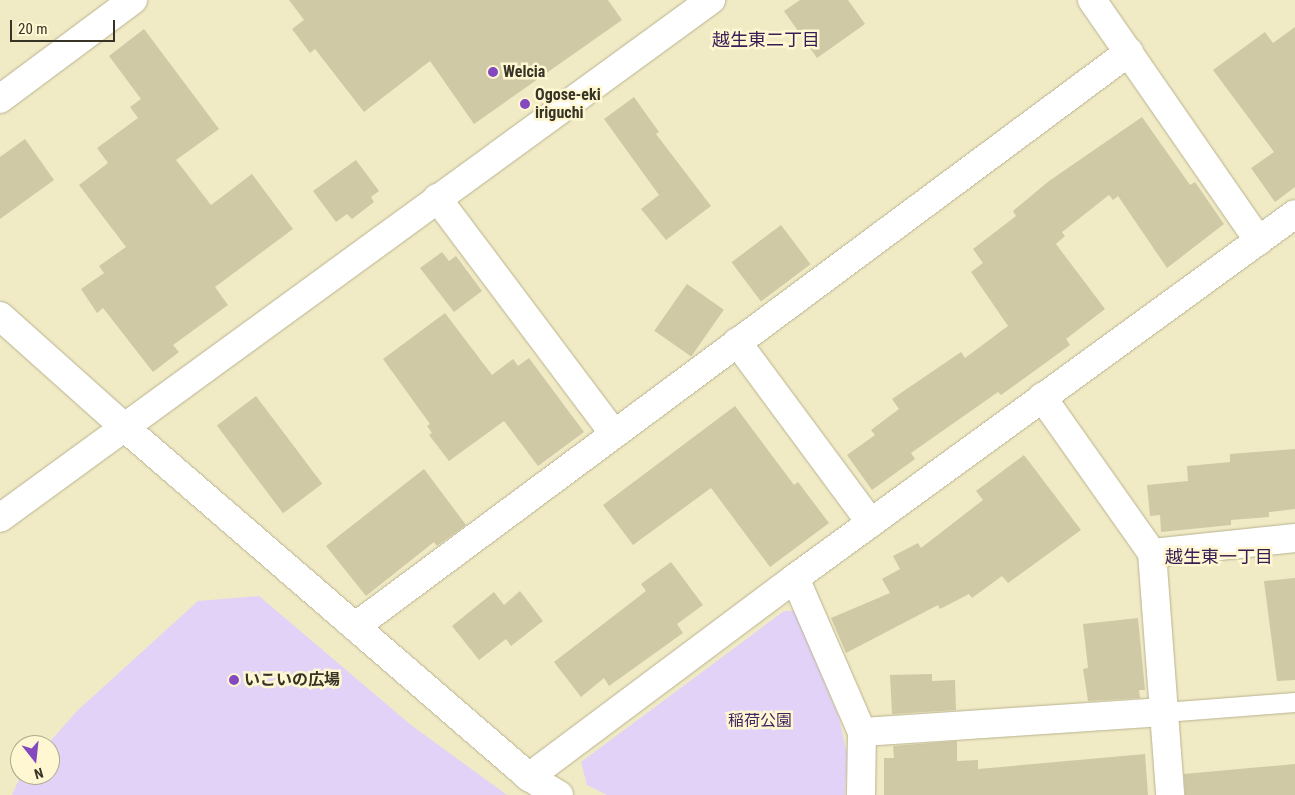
<!DOCTYPE html>
<meta charset="utf-8">
<style>
body{margin:0}
#map{position:relative;width:1295px;height:795px;overflow:hidden;background:#f0eac5;font-family:"Roboto Condensed","Noto Sans JP",sans-serif}
div>[style]{position:absolute}
.green>*{inset:0;background:#e2d2f8}
.building>*{inset:0;background:#d0c9a6;transform-origin:0 0}
.roads{filter:drop-shadow(0 0 1px #b8b28f) drop-shadow(0 0 1px #b8b28f)}
.lane>*{height:19px;margin:-9.5px;padding:0 9.5px;transform-origin:9.5px;border-radius:9.5px;background:#fff}
.street>*{height:28px;margin:-14px;padding:0 14px;transform-origin:14px;border-radius:14px;background:#fff}
.secondary>*{height:28px;margin:-14px;padding:0 14px;transform-origin:14px;border-radius:14px;background:#fff}
.dots>*{width:14px;height:14px;translate:-50% -50%;box-sizing:border-box;border:2px solid #fef7d2;border-radius:50%}
span{translate:-50% -50%;white-space:nowrap;text-align:center;line-height:1.15;-webkit-text-stroke:5px #fef7d2;paint-order:stroke}
.poi-label{font-size:16px;color:#373426;font-weight:700}
.left{translate:0 -50%;text-align:left}
.park-label{font-size:16px;color:#422461}
.neighbourhood-label{font-size:18px;color:#381c54}
.north{position:absolute;left:10px;top:735px;width:50px;height:50px;box-sizing:border-box;background:#fef7d2;border:1px solid #aea98d;border-radius:50%;rotate:164deg;font-size:14px;font-weight:700;line-height:20px;text-align:center;color:#373426}
.north::after{content:'';display:block;margin:auto;width:18px;height:22px;background:#8549bf;clip-path:polygon(50% 0,100% 100%,50% 72%,0 100%)}
.scale{position:absolute;left:10px;top:20px;width:105px;height:22px;box-sizing:border-box;border:2px solid #373426;border-top:0;padding-left:6px;font-size:15px;line-height:18px;white-space:nowrap;color:#373426;-webkit-text-stroke:4px #fef7d2;paint-order:stroke}
</style>
<div id="map">
<div class="green">
<div style="clip-path:polygon(259px 596px,411px 725px,507px 795px,12px 795px,21px 775px,50px 775px,50px 745px,47px 745px,77px 711px,198px 601px)"></div>
<div style="clip-path:polygon(784px 611px,795px 611px,839px 718px,847px 754px,845px 795px,607px 795px,587px 785px,581px 762px)"></div>
</div>
<div class="building">
<div style="clip-path:polygon(289px 0,608px 0,622px 20px,474px 124px,430px 61px,364px 112px,315px 49px,310px 53px,292px 29px,304px 20px)"></div>
<div style="clip-path:polygon(800px 0,848px 0,865px 24px,817px 58px,784px 11px)"></div>
<div style="clip-path:polygon(1295px 27px,1295px 187px,1275px 202px,1251px 168px,1274px 152px,1213px 70px,1265px 32px,1273px 43px)"></div>
<div style="clip-path:polygon(144px 29px,219px 129px,176px 160px,211px 205px,252px 174px,293px 229px,215px 287px,228px 305px,173px 345px,179px 352px,153px 372px,103px 308px,97px 313px,81px 289px,104px 273px,99px 266px,126px 247px,79px 185px,108px 163px,97px 148px,138px 118px,130px 107px,141px 99px,109px 56px)"></div>
<div style="clip-path:polygon(634px 97px,659px 132px,656px 134px,711px 206px,666px 240px,641px 209px,659px 195px,604px 119px)"></div>
<div style="clip-path:polygon(1142px 117px,1190px 185px,1195px 182px,1224px 224px,1167px 268px,1118px 196px,1113px 200px,1109px 195px,1062px 232px,1065px 236px,1056px 244px,1105px 309px,1066px 339px,1070px 345px,1001px 395px,998px 392px,911px 453px,915px 459px,872px 490px,847px 455px,875px 435px,871px 430px,899px 409px,892px 399px,961px 352px,965px 358px,1008px 326px,971px 272px,983px 263px,973px 249px,1016px 216px,1013px 211px,1049px 181px)"></div>
<div style="clip-path:polygon(25px 139px,54px 180px,0 219px,0 157px)"></div>
<div style="clip-path:polygon(356px 160px,379px 191px,371px 197px,374px 202px,352px 219px,347px 214px,336px 222px,313px 191px)"></div>
<div style="left:781px;top:225px;width:49px;height:62px;rotate:53deg"></div>
<div style="clip-path:polygon(442px 252px,449px 261px,456px 256px,482px 291px,454px 312px,420px 268px)"></div>
<div style="left:687px;top:284px;width:45px;height:57px;rotate:35deg"></div>
<div style="clip-path:polygon(445px 313px,492px 375px,513px 359px,518px 366px,529px 358px,584px 432px,538px 466px,504px 421px,449px 461px,429px 435px,432px 433px,427px 426px,430px 424px,383px 359px)"></div>
<div style="left:256px;top:396px;width:110px;height:49px;rotate:53deg"></div>
<div style="clip-path:polygon(735px 406px,794px 485px,798px 482px,829px 523px,770px 567px,711px 488px,633px 545px,603px 505px)"></div>
<div style="clip-path:polygon(1295px 449px,1295px 509px,1269px 512px,1269px 517px,1231px 520px,1231px 525px,1161px 532px,1160px 515px,1150px 516px,1147px 485px,1188px 481px,1187px 466px,1230px 462px,1230px 454px)"></div>
<div style="clip-path:polygon(1024px 455px,1081px 530px,1008px 583px,1002px 576px,972px 598px,969px 594px,940px 609px,938px 605px,846px 653px,831px 618px,890px 593px,882px 579px,900px 569px,893px 556px,918px 543px,921px 548px,983px 500px,976px 491px)"></div>
<div style="clip-path:polygon(424px 469px,466px 525px,437px 546px,434px 542px,366px 596px,326px 546px)"></div>
<div style="clip-path:polygon(671px 562px,703px 605px,677px 624px,683px 633px,609px 686px,604px 678px,581px 697px,554px 662px,646px 591px,641px 584px)"></div>
<div style="clip-path:polygon(1295px 578px,1295px 680px,1277px 681px,1264px 581px)"></div>
<div style="clip-path:polygon(520px 591px,543px 621px,511px 646px,506px 639px,479px 660px,452px 626px,494px 592px,504px 605px)"></div>
<div style="clip-path:polygon(1138px 618px,1145px 690px,1139px 690px,1140px 698px,1088px 701px,1083px 669px,1088px 668px,1083px 624px)"></div>
<div style="clip-path:polygon(932px 674px,932px 681px,955px 680px,956px 710px,892px 714px,890px 675px)"></div>
<div style="clip-path:polygon(957px 741px,957px 761px,978px 760px,978px 769px,1145px 754px,1148px 795px,884px 795px,884px 758px,894px 758px,893px 746px)"></div>
<div style="clip-path:polygon(1295px 764px,1295px 795px,1185px 795px,1184px 774px)"></div>
</div>
<div class="roads">
<div class="lane">
<div style="left:1164px;top:712px;width:131px;rotate:-4.4deg"></div>
</div>
<div class="street">
<div style="left:1092px;top:0;width:293px;rotate:55.3deg"></div>
<div style="left:437px;top:198px;width:295px;rotate:53.1deg"></div>
<div style="left:737px;top:342px;width:225px;rotate:53.5deg"></div>
<div style="left:1042px;top:397px;width:191px;rotate:54.8deg"></div>
<div style="left:1152px;top:553px;width:243px;rotate:85.7deg"></div>
<div style="left:123px;top:426px;width:537px;rotate:40.84deg"></div>
<div style="left:529px;top:777px;width:35px;rotate:31deg"></div>
<div style="left:1152px;top:553px;width:144px;rotate:-6deg"></div>
<div style="left:795px;top:578px;width:168px;rotate:66.5deg"></div>
<div style="left:356px;top:626px;width:963px;rotate:-36.6deg"></div>
<div style="left:529px;top:777px;width:332px;rotate:-36.8deg"></div>
<div style="left:795px;top:578px;width:618px;rotate:-36.05deg"></div>
<div style="left:861px;top:795px;width:63px;rotate:-89.1deg"></div>
<div style="left:862px;top:732px;width:303px;rotate:-3.8deg"></div>
</div>
<div class="secondary">
<div style="left:0;top:99px;width:166px;rotate:-36.7deg"></div>
<div style="left:0;top:316px;width:165px;rotate:41.8deg"></div>
<div style="left:0;top:518px;width:880px;rotate:-36.08deg"></div>
</div>
</div>
<div class="dots">
<div style="left:493px;top:72px;background:#8549bf"></div>
<div style="left:525px;top:104px;background:#8549bf"></div>
<div style="left:234px;top:680px;background:#8549bf"></div>
</div>
<div class="poi-label">
<span class="left" style="left:503px;top:72px">Welcia</span>
<span class="left" style="left:535px;top:104px">Ogose-eki<br>iriguchi</span>
<span class="left" style="left:244px;top:680px">いこいの広場</span>
</div>
<div class="park-label">
<span style="left:760px;top:721px">稲荷公園</span>
</div>
<div class="neighbourhood-label">
<span style="left:766px;top:40px">越生東二丁目</span>
<span style="left:1219px;top:557px">越生東一丁目</span>
</div>
<div class="north">N</div>
<div class="scale">20 m</div>
</div>
